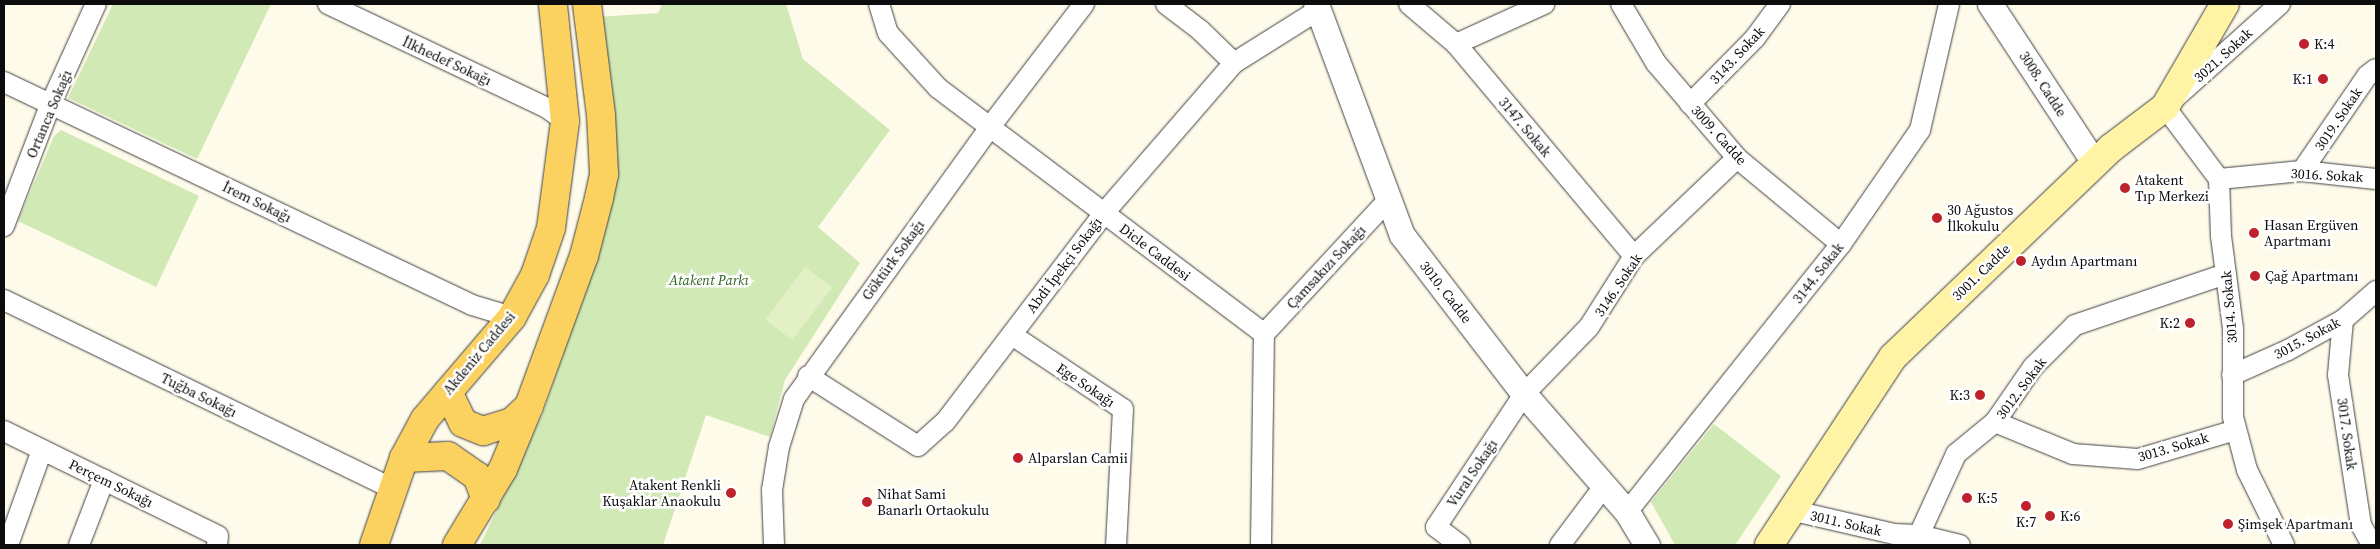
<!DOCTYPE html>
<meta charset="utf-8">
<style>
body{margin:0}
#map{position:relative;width:2380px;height:549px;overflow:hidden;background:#fffbeb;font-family:"Source Serif 4",serif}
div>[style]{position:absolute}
.green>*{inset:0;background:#d1e9b5}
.pitch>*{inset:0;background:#e3f0c6;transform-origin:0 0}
.roads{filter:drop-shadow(0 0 1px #3f3f3f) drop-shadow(0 0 1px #3f3f3f)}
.minor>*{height:20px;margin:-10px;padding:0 10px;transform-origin:10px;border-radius:10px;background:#fff}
.tertiary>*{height:25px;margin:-12.5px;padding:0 12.5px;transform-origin:12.5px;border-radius:12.5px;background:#fff}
.secondary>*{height:28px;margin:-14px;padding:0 14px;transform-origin:14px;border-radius:14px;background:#fff3a6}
.primary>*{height:28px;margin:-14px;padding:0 14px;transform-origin:14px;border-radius:14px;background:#fbd15f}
.dots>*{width:14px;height:14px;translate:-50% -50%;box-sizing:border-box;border:2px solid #fff;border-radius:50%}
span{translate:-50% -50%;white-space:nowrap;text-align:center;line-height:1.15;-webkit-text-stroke:5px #fff;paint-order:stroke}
.poi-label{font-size:14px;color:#0c0c0c}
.left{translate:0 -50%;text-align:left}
.right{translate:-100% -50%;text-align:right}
.street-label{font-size:14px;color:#0c0c0c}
.park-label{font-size:14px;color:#2c641c;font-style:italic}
.frame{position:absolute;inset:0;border:5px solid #0c0c0c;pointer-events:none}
</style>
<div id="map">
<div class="green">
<div style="clip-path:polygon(113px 4px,271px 4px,197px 159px,68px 98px)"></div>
<div style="clip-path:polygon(662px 4px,786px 4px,803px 59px,890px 130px,818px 227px,860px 263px,785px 380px,770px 437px,706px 415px,663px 545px,480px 545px,543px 413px,584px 293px,610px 193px,597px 17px,658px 13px)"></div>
<div style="clip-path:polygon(61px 130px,199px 196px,156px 287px,18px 221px,54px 136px)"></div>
<div style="clip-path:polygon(1714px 424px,1781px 476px,1735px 545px,1675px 545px,1651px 502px)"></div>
</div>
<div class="pitch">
<div style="left:805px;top:267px;width:34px;height:66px;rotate:37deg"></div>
</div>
<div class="roads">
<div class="minor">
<div style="left:328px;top:4px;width:242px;rotate:25.4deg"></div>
<div style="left:547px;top:108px;width:22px;rotate:36deg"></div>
<div style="left:879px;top:4px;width:30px;rotate:73deg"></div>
<div style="left:888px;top:33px;width:74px;rotate:47.7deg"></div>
<div style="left:938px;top:88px;width:408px;rotate:37deg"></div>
<div style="left:1166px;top:4px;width:43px;rotate:37.4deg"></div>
<div style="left:1200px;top:30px;width:47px;rotate:44.1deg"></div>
<div style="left:1409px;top:4px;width:62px;rotate:40.4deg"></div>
<div style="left:1456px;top:44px;width:277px;rotate:50deg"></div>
<div style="left:1621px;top:4px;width:69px;rotate:59.3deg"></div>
<div style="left:1656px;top:63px;width:125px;rotate:49.5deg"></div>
<div style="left:1737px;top:158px;width:135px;rotate:39.6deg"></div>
<div style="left:2280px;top:4px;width:154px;rotate:138.2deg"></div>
<div style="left:2165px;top:107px;width:90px;rotate:53.1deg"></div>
<div style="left:2219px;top:179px;width:57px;rotate:88deg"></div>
<div style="left:2221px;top:236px;width:93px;rotate:82.6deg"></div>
<div style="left:2233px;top:328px;width:89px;rotate:90deg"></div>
<div style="left:2233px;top:417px;width:55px;rotate:75.2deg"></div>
<div style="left:2247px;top:470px;width:84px;rotate:63.7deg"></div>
<div style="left:1456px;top:44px;width:97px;rotate:-24.4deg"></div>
<div style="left:4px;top:82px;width:518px;rotate:25.48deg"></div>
<div style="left:472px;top:305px;width:42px;rotate:16.7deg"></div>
<div style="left:1690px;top:104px;width:93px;rotate:-45.4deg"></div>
<div style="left:1755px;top:38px;width:42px;rotate:-53.7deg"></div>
<div style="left:2302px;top:171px;width:115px;rotate:-55.6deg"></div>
<div style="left:2367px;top:76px;width:11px;rotate:-38deg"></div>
<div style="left:2219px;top:179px;width:83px;rotate:-5.5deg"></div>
<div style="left:2302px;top:171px;width:74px;rotate:6.2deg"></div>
<div style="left:4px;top:226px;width:132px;rotate:-69.1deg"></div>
<div style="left:51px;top:103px;width:109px;rotate:-65.6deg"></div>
<div style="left:4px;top:300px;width:435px;rotate:25.9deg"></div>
<div style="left:2343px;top:320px;width:55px;rotate:95.2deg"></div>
<div style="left:2338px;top:375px;width:152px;rotate:81.3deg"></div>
<div style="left:2361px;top:525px;width:23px;rotate:61deg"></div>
<div style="left:1264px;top:334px;width:184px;rotate:-47.2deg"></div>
<div style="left:1012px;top:335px;width:133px;rotate:33.7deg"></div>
<div style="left:1123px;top:409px;width:136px;rotate:92.9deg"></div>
<div style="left:2232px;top:375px;width:61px;rotate:-24.1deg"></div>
<div style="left:2288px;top:350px;width:63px;rotate:-28.6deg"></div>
<div style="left:2343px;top:320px;width:44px;rotate:-41.3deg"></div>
<div style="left:808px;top:376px;width:130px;rotate:32.5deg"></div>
<div style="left:918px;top:446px;width:36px;rotate:-42deg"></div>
<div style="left:945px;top:422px;width:263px;rotate:-52.7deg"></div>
<div style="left:1104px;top:213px;width:198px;rotate:-49.1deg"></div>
<div style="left:1234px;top:63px;width:99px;rotate:-32.2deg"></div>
<div style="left:1995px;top:422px;width:84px;rotate:22.3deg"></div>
<div style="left:2073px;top:454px;width:65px;rotate:4.4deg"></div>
<div style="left:2138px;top:459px;width:102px;rotate:-16.5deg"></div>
<div style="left:4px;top:431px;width:238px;rotate:26.1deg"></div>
<div style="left:218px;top:536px;width:9px;rotate:96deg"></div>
<div style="left:1790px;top:510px;width:107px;rotate:13deg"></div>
<div style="left:1894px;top:534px;width:25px;rotate:2deg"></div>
<div style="left:1919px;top:535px;width:42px;rotate:13.7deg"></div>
<div style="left:1627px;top:512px;width:343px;rotate:-51.4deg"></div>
<div style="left:1841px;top:244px;width:139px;rotate:-55.3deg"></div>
<div style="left:1920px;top:130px;width:129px;rotate:-77deg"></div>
<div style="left:1919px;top:535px;width:89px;rotate:-65.4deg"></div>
<div style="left:1956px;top:454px;width:50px;rotate:-39.4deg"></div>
<div style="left:1995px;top:422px;width:67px;rotate:-55.4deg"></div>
<div style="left:2033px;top:367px;width:59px;rotate:-45deg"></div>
<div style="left:2075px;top:325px;width:159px;rotate:-18.7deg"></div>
<div style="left:8px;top:545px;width:101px;rotate:-70.3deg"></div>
<div style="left:79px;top:545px;width:70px;rotate:-69deg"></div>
<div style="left:774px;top:545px;width:55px;rotate:-92.1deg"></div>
<div style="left:772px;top:490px;width:44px;rotate:-80.8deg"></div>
<div style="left:779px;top:447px;width:50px;rotate:-72.6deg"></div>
<div style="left:794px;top:399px;width:335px;rotate:-54.2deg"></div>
<div style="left:990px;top:127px;width:155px;rotate:-52.6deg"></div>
<div style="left:1261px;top:545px;width:211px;rotate:-89.2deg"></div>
<div style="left:1460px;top:545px;width:30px;rotate:-143deg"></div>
<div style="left:1436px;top:527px;width:159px;rotate:-56.5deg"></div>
<div style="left:1524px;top:394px;width:93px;rotate:-45.9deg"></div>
<div style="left:1589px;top:327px;width:84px;rotate:-57.6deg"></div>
<div style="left:1634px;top:256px;width:142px;rotate:-43.6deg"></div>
<div style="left:1560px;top:545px;width:75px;rotate:-53.1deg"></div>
</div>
<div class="tertiary">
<div style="left:1316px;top:4px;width:246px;rotate:69.6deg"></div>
<div style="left:1402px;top:235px;width:200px;rotate:52.5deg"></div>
<div style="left:1524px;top:394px;width:157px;rotate:48.9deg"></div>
<div style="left:1627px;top:512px;width:39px;rotate:59deg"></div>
<div style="left:1990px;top:4px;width:191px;rotate:56.7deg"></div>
</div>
<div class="secondary">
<div style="left:1769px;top:545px;width:225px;rotate:-56.6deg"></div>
<div style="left:1893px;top:357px;width:302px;rotate:-43.8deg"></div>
<div style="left:2111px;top:148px;width:68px;rotate:-37.2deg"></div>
<div style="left:2165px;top:107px;width:119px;rotate:-59.8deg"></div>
</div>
<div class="primary">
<div style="left:448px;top:392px;width:34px;rotate:64deg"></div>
<div style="left:463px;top:423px;width:22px;rotate:22deg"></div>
<div style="left:483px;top:431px;width:30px;rotate:-17deg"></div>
<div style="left:512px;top:422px;width:23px;rotate:-43deg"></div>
<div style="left:404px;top:458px;width:44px;rotate:-2.6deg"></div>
<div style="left:448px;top:456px;width:35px;rotate:35deg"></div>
<div style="left:477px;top:476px;width:25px;rotate:69deg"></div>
<div style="left:374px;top:545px;width:92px;rotate:-71deg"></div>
<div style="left:404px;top:458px;width:44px;rotate:-61.7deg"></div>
<div style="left:425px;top:419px;width:134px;rotate:-49.5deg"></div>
<div style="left:512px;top:317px;width:48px;rotate:-61.3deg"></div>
<div style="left:535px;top:275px;width:50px;rotate:-71.2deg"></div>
<div style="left:551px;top:228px;width:108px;rotate:-82.5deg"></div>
<div style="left:565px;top:121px;width:118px;rotate:-95.9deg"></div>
<div style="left:457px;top:545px;width:89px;rotate:-58.8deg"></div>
<div style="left:503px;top:469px;width:68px;rotate:-67.6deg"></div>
<div style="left:529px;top:406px;width:160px;rotate:-69.9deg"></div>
<div style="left:584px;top:256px;width:60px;rotate:-75.5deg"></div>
<div style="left:599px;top:198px;width:25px;rotate:-78deg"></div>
<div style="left:604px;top:174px;width:59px;rotate:-92.9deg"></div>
<div style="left:601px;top:115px;width:112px;rotate:-97.2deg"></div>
</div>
</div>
<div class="dots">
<div style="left:2304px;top:44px;background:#be222d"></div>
<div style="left:2323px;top:79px;background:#be222d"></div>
<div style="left:2125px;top:188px;background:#be222d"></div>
<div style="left:1937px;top:218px;background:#be222d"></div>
<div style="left:2254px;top:233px;background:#be222d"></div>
<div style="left:2021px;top:261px;background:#be222d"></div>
<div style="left:2255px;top:276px;background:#be222d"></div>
<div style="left:2190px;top:323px;background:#be222d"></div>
<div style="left:1980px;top:395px;background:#be222d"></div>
<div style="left:1018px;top:458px;background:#be222d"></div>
<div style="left:731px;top:493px;background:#be222d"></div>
<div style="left:1967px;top:498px;background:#be222d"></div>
<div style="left:867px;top:502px;background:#be222d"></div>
<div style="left:2026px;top:506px;background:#be222d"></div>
<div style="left:2050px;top:516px;background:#be222d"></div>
<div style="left:2228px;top:524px;background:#be222d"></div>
</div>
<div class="poi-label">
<span class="left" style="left:2314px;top:44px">K:4</span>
<span class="right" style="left:2313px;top:79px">K:1</span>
<span class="left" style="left:2135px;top:188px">Atakent<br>Tıp Merkezi</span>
<span class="left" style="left:1947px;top:218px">30 Ağustos<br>İlkokulu</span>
<span class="left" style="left:2264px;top:233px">Hasan Ergüven<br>Apartmanı</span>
<span class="left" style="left:2031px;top:261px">Aydın Apartmanı</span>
<span class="left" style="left:2265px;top:276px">Çağ Apartmanı</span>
<span class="right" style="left:2180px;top:323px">K:2</span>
<span class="right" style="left:1970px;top:395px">K:3</span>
<span class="left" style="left:1028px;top:458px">Alparslan Camii</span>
<span class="right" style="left:721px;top:493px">Atakent Renkli<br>Kuşaklar Anaokulu</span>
<span class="left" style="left:877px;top:502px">Nihat Sami<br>Banarlı Ortaokulu</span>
<span class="left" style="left:1977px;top:498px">K:5</span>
<span class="left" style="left:2060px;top:516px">K:6</span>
<span style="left:2026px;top:522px">K:7</span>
<span class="left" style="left:2238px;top:524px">Şimşek Apartmanı</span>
</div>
<div class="street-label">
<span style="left:1737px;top:55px;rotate:-47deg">3143. Sokak</span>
<span style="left:2223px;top:55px;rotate:-42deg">3021. Sokak</span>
<span style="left:447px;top:61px;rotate:25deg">İlkhedef Sokağı</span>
<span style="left:2043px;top:84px;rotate:57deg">3008. Cadde</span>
<span style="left:49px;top:114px;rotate:-67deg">Ortanca Sokağı</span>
<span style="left:2338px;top:119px;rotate:-56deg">3019. Sokak</span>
<span style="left:1525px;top:127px;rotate:50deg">3147. Sokak</span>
<span style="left:1719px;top:135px;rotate:48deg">3009. Cadde</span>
<span style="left:2327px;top:175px;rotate:3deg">3016. Sokak</span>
<span style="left:257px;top:202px;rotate:26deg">İrem Sokağı</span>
<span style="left:1155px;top:252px;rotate:37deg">Dicle Caddesi</span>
<span style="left:893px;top:260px;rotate:-54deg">Göktürk Sokağı</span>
<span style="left:1064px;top:265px;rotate:-53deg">Abdi İpekçi Sokağı</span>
<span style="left:1326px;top:267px;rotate:-47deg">Çamsakızı Sokağı</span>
<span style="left:1981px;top:272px;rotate:-44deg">3001. Cadde</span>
<span style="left:1818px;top:273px;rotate:-52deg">3144. Sokak</span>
<span style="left:1618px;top:285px;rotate:-56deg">3146. Sokak</span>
<span style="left:1446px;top:292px;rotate:52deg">3010. Cadde</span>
<span style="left:2229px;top:307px;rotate:-95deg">3014. Sokak</span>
<span style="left:2307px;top:338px;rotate:-28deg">3015. Sokak</span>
<span style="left:479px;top:353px;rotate:-50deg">Akdeniz Caddesi</span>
<span style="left:1086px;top:385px;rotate:34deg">Ege Sokağı</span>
<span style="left:2021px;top:388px;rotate:-53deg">3012. Sokak</span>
<span style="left:199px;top:395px;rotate:26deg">Tuğba Sokağı</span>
<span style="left:2347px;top:434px;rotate:82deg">3017. Sokak</span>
<span style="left:2173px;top:447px;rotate:-16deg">3013. Sokak</span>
<span style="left:1472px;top:473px;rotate:-56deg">Vural Sokağı</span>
<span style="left:111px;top:483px;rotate:26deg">Perçem Sokağı</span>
<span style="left:1846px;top:523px;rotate:13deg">3011. Sokak</span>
</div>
<div class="park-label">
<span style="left:709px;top:280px">Atakent Parkı</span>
</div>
<div class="frame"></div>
</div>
